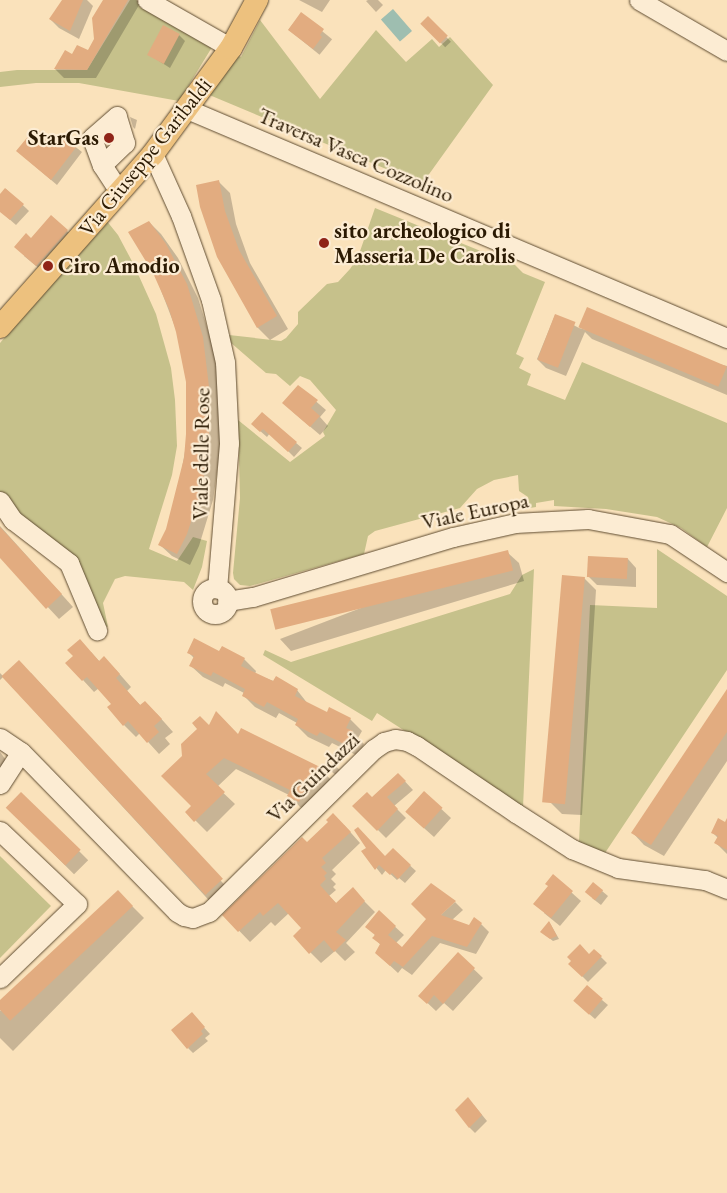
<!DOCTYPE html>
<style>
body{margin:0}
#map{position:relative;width:727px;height:1193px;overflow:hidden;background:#fae2bb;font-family:"EB Garamond",serif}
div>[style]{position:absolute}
.green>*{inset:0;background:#c6c18b}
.water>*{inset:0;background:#9ebeb0;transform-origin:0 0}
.shadow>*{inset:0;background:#0003;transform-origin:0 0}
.building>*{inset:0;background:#e2ac80;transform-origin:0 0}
.roads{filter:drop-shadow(0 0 1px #5f4c31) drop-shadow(0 0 1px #5f4c31)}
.minor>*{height:19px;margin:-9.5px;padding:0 9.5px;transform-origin:9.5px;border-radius:9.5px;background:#fcecd3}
.minor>.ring{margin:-9.5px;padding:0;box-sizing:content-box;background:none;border:19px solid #fcecd3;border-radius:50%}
.major>*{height:22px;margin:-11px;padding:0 11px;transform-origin:11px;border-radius:11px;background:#edc17e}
.dots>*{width:14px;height:14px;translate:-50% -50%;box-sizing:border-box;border:2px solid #fcecd3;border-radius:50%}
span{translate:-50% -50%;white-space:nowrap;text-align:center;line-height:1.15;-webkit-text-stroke:4.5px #fcecd3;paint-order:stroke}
.poi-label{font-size:22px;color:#2b1a03;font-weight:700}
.right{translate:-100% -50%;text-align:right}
.left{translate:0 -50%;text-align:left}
.street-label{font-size:22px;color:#2b1a03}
</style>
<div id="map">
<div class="green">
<div style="clip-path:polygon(130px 0,136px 0,214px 44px,179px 101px,79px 83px,36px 83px,0 87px,0 72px,17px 70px,87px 70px)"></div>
<div style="clip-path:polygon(260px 20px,320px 99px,376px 30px,406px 62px,432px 39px,439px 47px,450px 37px,493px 85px,422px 184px,207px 94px,235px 54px,241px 57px)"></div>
<div style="clip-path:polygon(375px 208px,515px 265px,523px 273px,545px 282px,516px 354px,524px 358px,519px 368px,531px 374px,527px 385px,565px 400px,582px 362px,727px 423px,727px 508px,707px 547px,681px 528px,657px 517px,606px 509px,554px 506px,554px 500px,536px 503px,536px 507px,530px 508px,528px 497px,519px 491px,518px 475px,494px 480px,477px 489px,460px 508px,375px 531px,368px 536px,364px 554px,250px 586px,240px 585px,234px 579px,233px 573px,240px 498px,238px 420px,290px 462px,325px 436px,323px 432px,336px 410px,310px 380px,300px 376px,290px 386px,276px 374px,266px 373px,230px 342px,229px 335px,281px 341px,286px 338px,298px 324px,298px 312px,327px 284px,338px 282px,350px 269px,358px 257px)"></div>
<div style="clip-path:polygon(106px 220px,118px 235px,134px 265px,156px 314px,171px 368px,175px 400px,177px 446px,172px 475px,149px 549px,177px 561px,193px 537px,207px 541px,202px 567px,193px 590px,184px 582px,125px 576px,115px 579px,103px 603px,108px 627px,100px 623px,78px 571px,12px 513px,0 494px,0 343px)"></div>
<div style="clip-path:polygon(657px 549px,727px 596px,727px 670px,605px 853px,579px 842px,590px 605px,657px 608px)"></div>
<div style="clip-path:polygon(534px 569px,523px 807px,377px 713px,372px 721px,263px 655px,265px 650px,291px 662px,510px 594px,522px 575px)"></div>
<div style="clip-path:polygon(0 856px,51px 906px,0 958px)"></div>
</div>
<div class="water">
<div style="left:393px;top:9px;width:29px;height:16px;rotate:49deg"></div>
</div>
<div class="shadow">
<div style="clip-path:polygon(63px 0,87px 0,93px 6px,79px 39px,59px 28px,50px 19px)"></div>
<div style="clip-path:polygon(104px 0,142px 0,96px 78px,64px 78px,55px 69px,72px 55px,88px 51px,95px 39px)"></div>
<div style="clip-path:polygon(299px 0,330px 0,322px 12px)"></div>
<div style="clip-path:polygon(368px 0,378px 0,383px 5px,376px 12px,366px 1px)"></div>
<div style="left:301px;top:14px;width:40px;height:20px;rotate:39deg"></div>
<div style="left:428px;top:18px;width:33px;height:8px;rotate:46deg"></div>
<div style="clip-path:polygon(179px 35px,185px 41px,170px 68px,148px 54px)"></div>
<div style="clip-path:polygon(130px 117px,137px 120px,135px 129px,133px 127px)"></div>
<div style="clip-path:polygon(64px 138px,82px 152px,57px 185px,23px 156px,58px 145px)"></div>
<div style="clip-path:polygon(111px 138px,114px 143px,110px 147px,107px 142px)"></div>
<div style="clip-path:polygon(218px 181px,230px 193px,236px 224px,250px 263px,288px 329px,270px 340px,258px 328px,219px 256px)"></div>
<div style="clip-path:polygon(6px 189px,29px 211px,16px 225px,0 211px,0 196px)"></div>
<div style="clip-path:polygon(51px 217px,76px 239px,46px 274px,24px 256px,31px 239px)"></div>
<div style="clip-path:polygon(149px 222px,161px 234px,178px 258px,198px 298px,214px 350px,220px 400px,220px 451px,213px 500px,199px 546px,190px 565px,172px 556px,160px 545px,167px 529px,178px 491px,188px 434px,187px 382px,177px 332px,154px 272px)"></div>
<div style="clip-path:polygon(555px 315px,579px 328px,727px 366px,727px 395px,592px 339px,585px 332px,566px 376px,546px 368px,537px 359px)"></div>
<div style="clip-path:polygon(298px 386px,326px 410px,320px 417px,328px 426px,320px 435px,293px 412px)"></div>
<div style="clip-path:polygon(262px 414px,302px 448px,294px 457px,270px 433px,267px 437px,259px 430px)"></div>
<div style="clip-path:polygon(0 526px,73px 607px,59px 619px,0 556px)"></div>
<div style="clip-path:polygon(507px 552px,519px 563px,524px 581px,291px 651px,280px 639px)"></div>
<div style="clip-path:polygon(628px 559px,636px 568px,636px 587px,597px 585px,588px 576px)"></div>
<div style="clip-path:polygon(584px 578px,596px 590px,582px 815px,562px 814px,550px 802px)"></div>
<div style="clip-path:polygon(91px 652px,100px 662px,116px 670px,131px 687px,127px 691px,141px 706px,157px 714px,173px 732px,165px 738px,170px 744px,159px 754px,140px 733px,136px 737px,124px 725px,113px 704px,99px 688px,94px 692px,83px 680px)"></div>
<div style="clip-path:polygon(189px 653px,220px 653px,244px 659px,256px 671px,255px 674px,297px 690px,308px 704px,327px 714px,350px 719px,362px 731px,358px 738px,364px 744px,358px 756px,332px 743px,329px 747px,308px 737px,296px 725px,297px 723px,279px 713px,276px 718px,255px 707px,243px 695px,244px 693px,225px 683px,223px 687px,203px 677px,191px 666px,194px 658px)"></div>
<div style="clip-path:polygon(0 673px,3px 676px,31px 673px,232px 893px,216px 908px,3px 677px,0 680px)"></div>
<div style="clip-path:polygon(727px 691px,727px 761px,664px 856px,644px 845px,633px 833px)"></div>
<div style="clip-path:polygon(210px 727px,320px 768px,331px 780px,312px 813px,300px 807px,289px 795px,236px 769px,217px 787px,235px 804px,207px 832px,187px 812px,193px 806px,183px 757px)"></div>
<div style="clip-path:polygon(0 752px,6px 760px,0 769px)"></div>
<div style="clip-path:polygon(333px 764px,341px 771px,336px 775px,328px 769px)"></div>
<div style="clip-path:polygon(398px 774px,413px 790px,394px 806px,406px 818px,386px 838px,354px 806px,372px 798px)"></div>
<div style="left:21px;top:793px;width:95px;height:20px;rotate:45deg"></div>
<div style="clip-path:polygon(424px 793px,451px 818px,434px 837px,416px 821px)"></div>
<div style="clip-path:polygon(727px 824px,727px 854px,716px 843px,718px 838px,712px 832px)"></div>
<div style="clip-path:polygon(344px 825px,360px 843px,332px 870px,336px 874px,331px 879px,336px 884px,333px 887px,336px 890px,329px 896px,337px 904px,363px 900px,375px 912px,346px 943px,355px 952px,345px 961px,335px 951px,321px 963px,294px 936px,302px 928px,289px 913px,275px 926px,271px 922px,250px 942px,224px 915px,307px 844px)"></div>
<div style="clip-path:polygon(393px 850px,416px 871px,405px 883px,399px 878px,397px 880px,386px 870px,382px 875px,363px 851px,385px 858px)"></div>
<div style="clip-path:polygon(553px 876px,581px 901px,560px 926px,544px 913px)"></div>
<div style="clip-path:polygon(602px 891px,608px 896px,601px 905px,592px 898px)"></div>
<div style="clip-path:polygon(118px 892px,144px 918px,13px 1051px,0 1038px,0 1011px)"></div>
<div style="clip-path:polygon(455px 902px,463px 910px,452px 920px,470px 926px,481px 924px,489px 932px,476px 954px,440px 943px,412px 975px,402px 968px,398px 973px,385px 961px,381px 945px,374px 938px,379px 912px,404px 935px,396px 943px,403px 949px)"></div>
<div style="clip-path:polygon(549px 922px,551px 925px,559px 939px,553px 941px,544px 934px)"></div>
<div style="clip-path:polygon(594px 950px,607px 963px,588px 982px,570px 964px,589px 955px)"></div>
<div style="clip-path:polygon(458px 954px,483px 978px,453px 1011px,444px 1003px,436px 1011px,420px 996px)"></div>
<div style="clip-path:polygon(602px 1000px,608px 1005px,595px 1019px,580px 1006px)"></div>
<div style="clip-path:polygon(197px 1020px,210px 1034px,205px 1038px,208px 1041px,193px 1053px,188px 1048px)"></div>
<div style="clip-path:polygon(474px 1105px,487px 1121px,475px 1133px,469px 1127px)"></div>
</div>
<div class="building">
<div style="clip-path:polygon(62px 0,83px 0,70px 31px,49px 19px)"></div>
<div style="clip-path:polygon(103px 0,128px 0,87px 70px,54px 69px,65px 50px,72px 54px,77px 45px,88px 50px,94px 39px,92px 18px)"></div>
<div style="clip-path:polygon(301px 12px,324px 29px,320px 35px,322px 37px,313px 49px,288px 30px)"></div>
<div style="left:428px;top:16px;width:28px;height:11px;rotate:45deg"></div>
<div style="left:163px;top:25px;width:19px;height:34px;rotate:28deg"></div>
<div style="clip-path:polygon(35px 128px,58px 144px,64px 136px,77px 146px,51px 180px,16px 151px)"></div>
<div style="clip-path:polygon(219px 180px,225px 211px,239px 250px,277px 316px,257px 328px,217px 257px,200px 207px,196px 185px)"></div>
<div style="clip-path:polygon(5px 188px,24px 204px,10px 220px,0 212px,0 194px)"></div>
<div style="clip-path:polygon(51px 215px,68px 230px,36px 266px,14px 247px,26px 233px,31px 238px)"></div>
<div style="clip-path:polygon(149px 221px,166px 244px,187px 284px,203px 337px,209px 387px,209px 438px,202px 488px,187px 534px,177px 554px,158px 545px,166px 529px,184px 458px,186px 434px,186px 382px,176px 332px,169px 309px,153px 273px,128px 232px)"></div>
<div style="left:587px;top:307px;width:152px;height:22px;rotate:23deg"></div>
<div style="left:555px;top:314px;width:22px;height:49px;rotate:21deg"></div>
<div style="clip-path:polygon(298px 385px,318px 400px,311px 408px,320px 416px,310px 427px,282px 403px)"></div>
<div style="clip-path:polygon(262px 412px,297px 442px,288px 452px,263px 429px,260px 432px,251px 424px)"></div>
<div style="clip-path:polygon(0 527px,62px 594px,46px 609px,0 558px)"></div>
<div style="left:508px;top:550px;width:21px;height:245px;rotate:76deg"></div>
<div style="left:588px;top:556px;width:40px;height:21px;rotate:3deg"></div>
<div style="left:562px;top:575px;width:23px;height:228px;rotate:5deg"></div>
<div style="clip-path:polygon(194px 638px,219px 651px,222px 646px,245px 658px,241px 666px,273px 681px,276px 676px,298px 689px,295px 696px,327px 712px,329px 707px,351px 718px,346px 728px,353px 731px,346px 745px,320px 732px,317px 736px,295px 725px,298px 719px,267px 702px,264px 707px,242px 696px,245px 689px,213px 672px,211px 676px,189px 666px,194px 656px,187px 653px)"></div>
<div style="clip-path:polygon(80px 639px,99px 661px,104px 656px,120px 674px,116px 678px,140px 705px,145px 701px,162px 719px,154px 726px,159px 732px,147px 743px,128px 721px,123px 726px,107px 707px,111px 704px,87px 677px,82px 681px,65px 663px,73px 656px,67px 650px)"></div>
<div style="left:19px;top:660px;width:299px;height:24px;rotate:47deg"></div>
<div style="clip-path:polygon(727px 689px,727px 732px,651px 845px,631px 833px)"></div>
<div style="clip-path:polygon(216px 711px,238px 734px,241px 728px,320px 767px,312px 785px,308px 783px,299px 802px,287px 796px,290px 790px,224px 758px,206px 774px,225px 792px,194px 822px,185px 812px,191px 806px,161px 776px,182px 756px,181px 744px,197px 729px,192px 723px,200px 716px,209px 725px)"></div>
<div style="clip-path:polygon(398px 773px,406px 781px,387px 797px,398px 809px,377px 831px,352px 806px,367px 792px,372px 797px)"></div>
<div style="left:424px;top:791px;width:25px;height:28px;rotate:42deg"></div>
<div style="left:21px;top:792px;width:83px;height:22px;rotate:44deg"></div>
<div style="clip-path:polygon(333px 813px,351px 832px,322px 858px,326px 863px,321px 867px,327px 873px,324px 876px,326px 879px,320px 885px,336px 903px,353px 887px,365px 901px,336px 932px,346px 940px,334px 952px,324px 940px,309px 954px,293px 936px,301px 928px,278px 903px,263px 916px,260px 912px,238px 932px,222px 915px,302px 837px,307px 842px,328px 822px,326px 820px)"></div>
<div style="clip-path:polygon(718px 818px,725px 822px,727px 818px,727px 850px,714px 843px,718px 836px,711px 833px)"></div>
<div style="clip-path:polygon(358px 827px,385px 856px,393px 848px,411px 865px,398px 879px,392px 873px,390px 875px,379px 865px,375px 870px,361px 851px,366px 848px,354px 830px)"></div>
<div style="clip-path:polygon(553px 874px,573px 891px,551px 918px,533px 904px,548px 886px,545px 884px)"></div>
<div style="left:593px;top:882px;width:13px;height:13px;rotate:39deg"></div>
<div style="clip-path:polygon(431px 883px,456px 901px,441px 915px,469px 925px,474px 917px,482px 923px,467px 947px,432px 936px,403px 967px,394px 961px,390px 966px,375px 953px,380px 944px,372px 938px,375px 935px,365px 927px,379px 910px,396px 926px,388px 935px,402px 947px,426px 919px,411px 904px)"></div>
<div style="left:118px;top:890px;width:22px;height:168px;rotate:47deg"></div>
<div style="clip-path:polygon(549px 921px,557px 936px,550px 939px,540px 932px)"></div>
<div style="clip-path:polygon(580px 944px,589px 954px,594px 949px,602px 956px,582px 977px,568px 964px,571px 961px,567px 957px)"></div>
<div style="clip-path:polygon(458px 952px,475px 968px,443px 1004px,434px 995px,427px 1004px,418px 996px)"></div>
<div style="left:587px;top:985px;width:21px;height:21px;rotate:41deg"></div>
<div style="clip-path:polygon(192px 1012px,205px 1027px,201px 1031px,203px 1034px,187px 1049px,171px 1030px)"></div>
<div style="clip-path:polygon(468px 1097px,482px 1115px,469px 1128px,455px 1110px)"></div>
</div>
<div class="roads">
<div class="minor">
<div style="left:147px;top:0;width:97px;rotate:29.7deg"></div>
<div style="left:639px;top:0;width:102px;rotate:30.1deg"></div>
<div style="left:187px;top:109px;width:587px;rotate:22.98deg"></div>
<div style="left:153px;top:154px;width:68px;rotate:65.7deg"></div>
<div style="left:181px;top:216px;width:89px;rotate:70.3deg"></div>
<div style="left:211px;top:300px;width:64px;rotate:77.3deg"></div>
<div style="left:225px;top:362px;width:81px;rotate:87.2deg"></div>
<div style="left:229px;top:443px;width:146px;rotate:94.7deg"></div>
<div style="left:102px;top:165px;width:32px;rotate:-44deg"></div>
<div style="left:125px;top:143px;width:28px;rotate:-107deg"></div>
<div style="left:117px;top:116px;width:33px;rotate:139deg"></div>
<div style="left:92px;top:138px;width:29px;rotate:70deg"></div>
<div style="left:102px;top:165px;width:31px;rotate:57deg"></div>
<div style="left:0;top:501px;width:23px;rotate:56deg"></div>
<div style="left:13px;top:520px;width:71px;rotate:37.5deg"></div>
<div style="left:69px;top:563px;width:73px;rotate:67.3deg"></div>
<div class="ring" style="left:202px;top:588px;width:7px;height:7px"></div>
<div style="left:227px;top:601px;width:26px;rotate:-9deg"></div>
<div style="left:253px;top:597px;width:209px;rotate:-16.7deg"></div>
<div style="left:453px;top:537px;width:64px;rotate:-12.7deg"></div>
<div style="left:515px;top:523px;width:73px;rotate:-3.1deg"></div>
<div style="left:588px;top:519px;width:83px;rotate:10.4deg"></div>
<div style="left:670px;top:534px;width:69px;rotate:33.7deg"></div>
<div style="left:0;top:738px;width:25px;rotate:34deg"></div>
<div style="left:21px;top:752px;width:223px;rotate:45.7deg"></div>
<div style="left:177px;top:912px;width:8px;rotate:30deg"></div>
<div style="left:184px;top:916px;width:9px;rotate:13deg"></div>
<div style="left:193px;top:918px;width:17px;rotate:-21deg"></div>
<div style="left:209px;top:912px;width:232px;rotate:-44.7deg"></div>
<div style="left:374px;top:749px;width:12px;rotate:-35deg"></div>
<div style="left:384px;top:742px;width:11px;rotate:-15deg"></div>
<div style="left:395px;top:739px;width:12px;rotate:9deg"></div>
<div style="left:407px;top:741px;width:11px;rotate:27deg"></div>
<div style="left:417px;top:746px;width:120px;rotate:34.1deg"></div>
<div style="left:516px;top:813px;width:67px;rotate:32.7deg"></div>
<div style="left:572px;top:849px;width:50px;rotate:22.4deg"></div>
<div style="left:618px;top:868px;width:88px;rotate:7.9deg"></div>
<div style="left:705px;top:880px;width:24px;rotate:22deg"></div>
<div style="left:0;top:784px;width:38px;rotate:-57deg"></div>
<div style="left:0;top:831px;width:106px;rotate:43.5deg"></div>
<div style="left:77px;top:904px;width:107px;rotate:136.1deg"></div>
</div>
<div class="major">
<div style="left:0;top:327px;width:231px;rotate:-48.5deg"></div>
<div style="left:153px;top:154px;width:132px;rotate:-53.7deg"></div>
<div style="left:231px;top:48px;width:55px;rotate:-61.6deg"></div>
</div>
</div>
<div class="dots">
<div style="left:109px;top:138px;background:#8f2418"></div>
<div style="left:324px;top:243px;background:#8f2418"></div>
<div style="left:48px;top:266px;background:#8f2418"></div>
</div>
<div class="poi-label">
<span class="right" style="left:99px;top:138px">StarGas</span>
<span class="left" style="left:334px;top:243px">sito archeologico di<br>Masseria De Carolis</span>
<span class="left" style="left:58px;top:266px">Ciro Amodio</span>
</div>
<div class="street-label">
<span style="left:356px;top:155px;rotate:23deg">Traversa Vasca Cozzolino</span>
<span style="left:145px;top:157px;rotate:-51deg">Via Giuseppe Garibaldi</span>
<span style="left:201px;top:454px;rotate:-89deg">Viale delle Rose</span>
<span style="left:475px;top:511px;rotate:-12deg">Viale Europa</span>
<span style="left:313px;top:777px;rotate:-44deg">Via Guindazzi</span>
</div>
</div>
